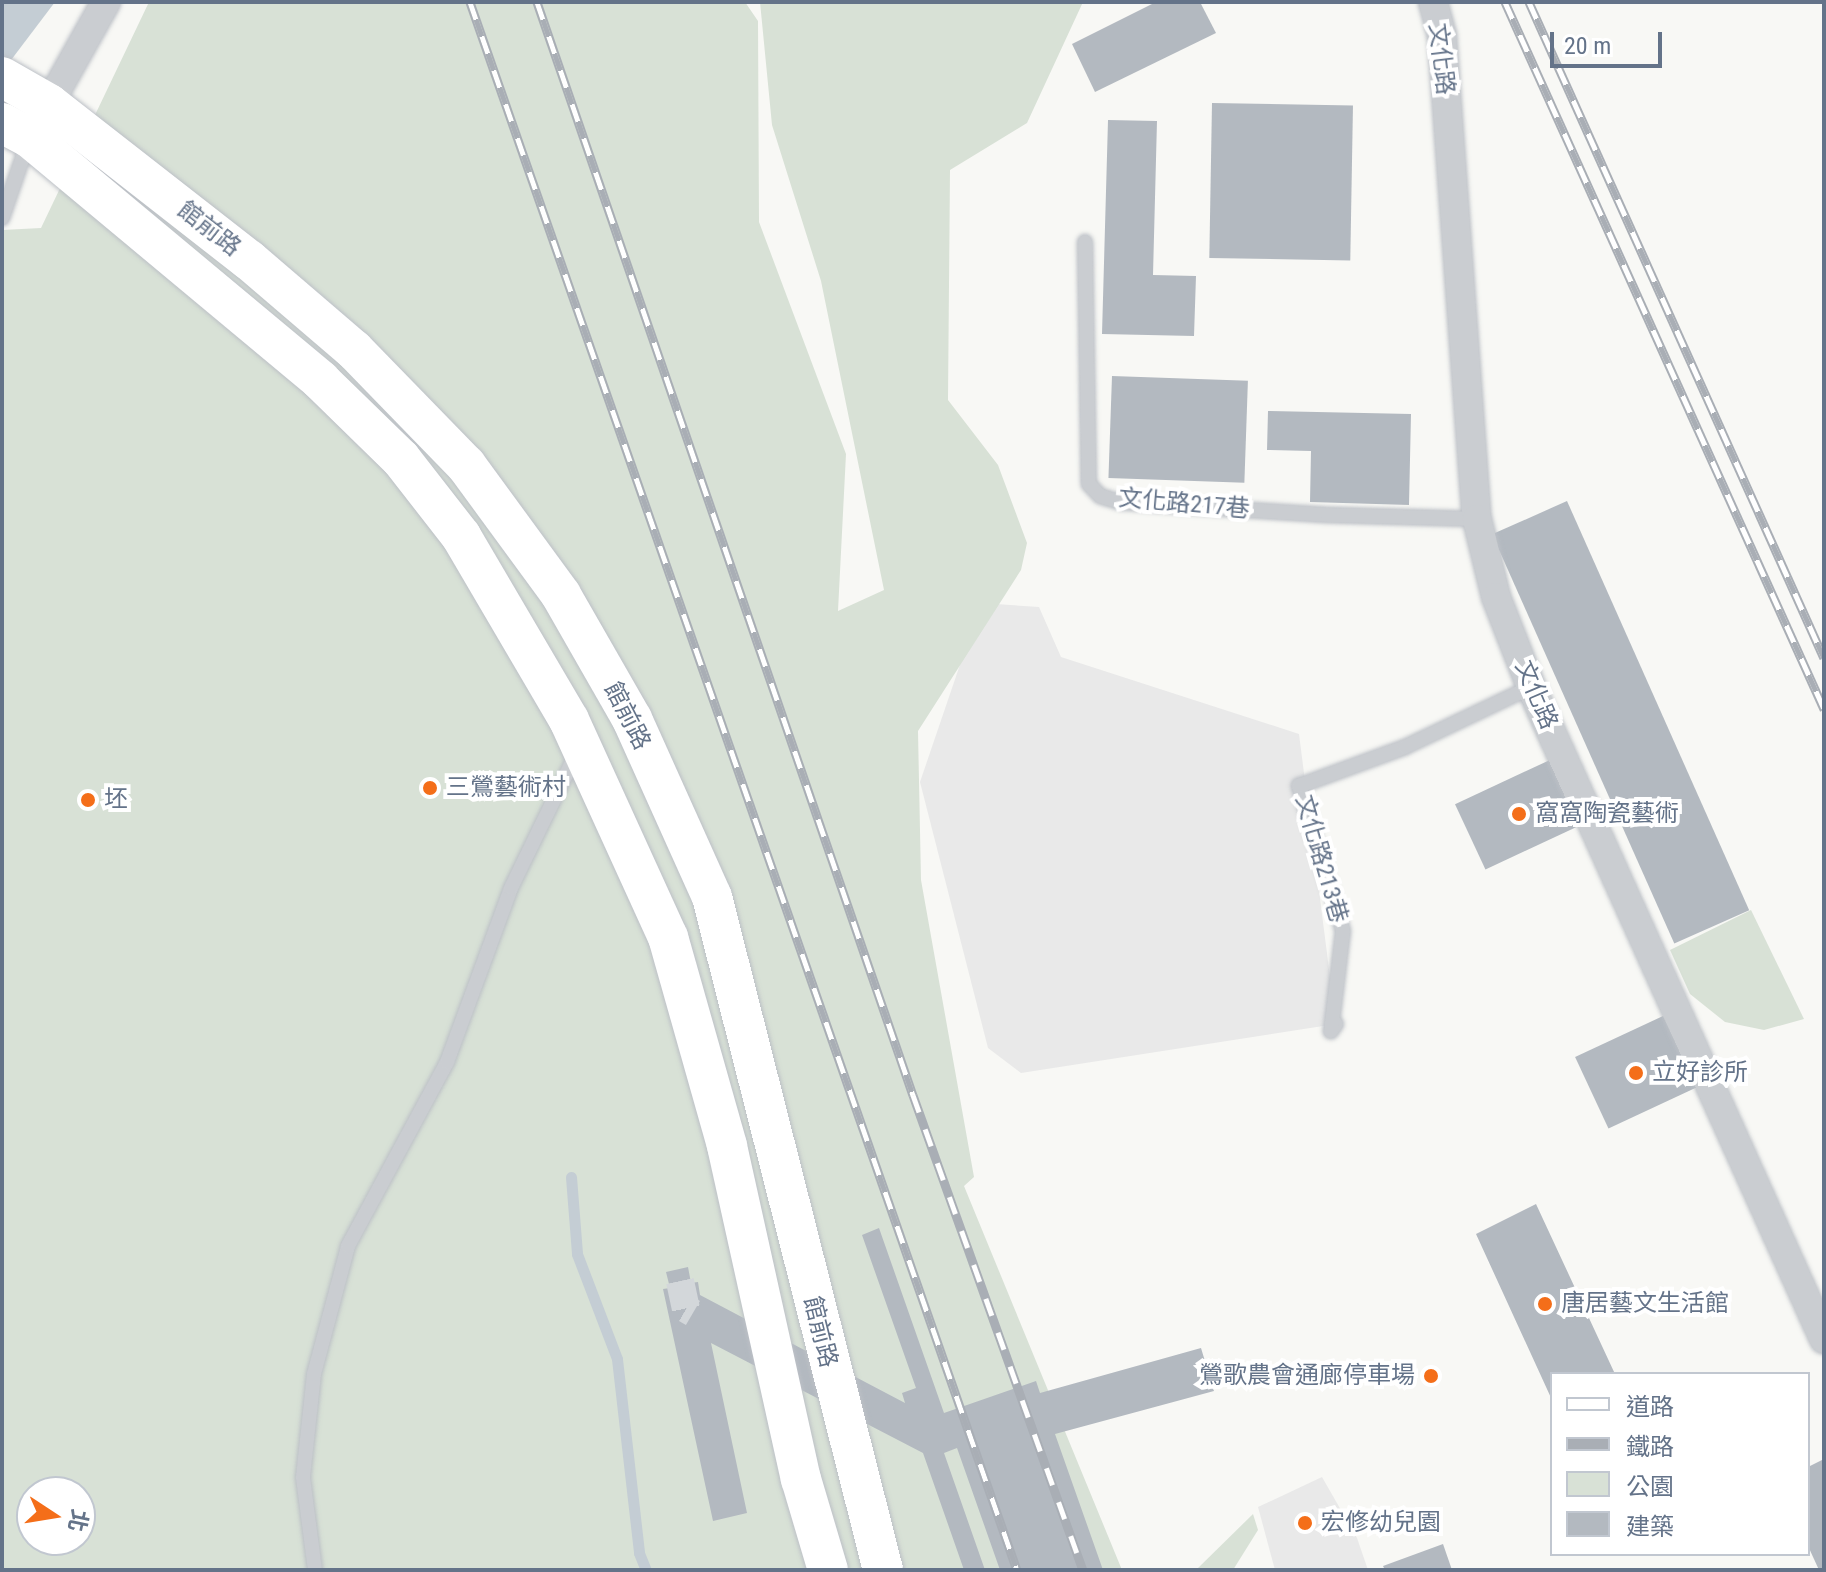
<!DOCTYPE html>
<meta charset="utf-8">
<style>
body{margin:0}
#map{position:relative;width:1826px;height:1572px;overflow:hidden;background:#f8f8f5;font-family:"Roboto Condensed","Noto Sans TC",sans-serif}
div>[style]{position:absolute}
.built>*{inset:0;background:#e9e9e9}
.green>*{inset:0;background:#d8e1d6}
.water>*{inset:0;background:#c4cdd4}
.stream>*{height:11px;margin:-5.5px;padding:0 5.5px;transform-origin:5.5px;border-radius:5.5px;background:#c4cdd4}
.building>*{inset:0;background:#b3b9c0;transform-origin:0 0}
.street-tunnel>*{height:28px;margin-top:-14px;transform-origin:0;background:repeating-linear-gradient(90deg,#d3d7da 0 28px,transparent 0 42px)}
.roads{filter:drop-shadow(0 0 2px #bcc0c6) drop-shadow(0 0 2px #bcc0c6)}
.lane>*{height:14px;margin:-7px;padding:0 7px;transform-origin:7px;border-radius:7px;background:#cacdd1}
.street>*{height:28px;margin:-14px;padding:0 14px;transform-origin:14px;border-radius:14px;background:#cacdd1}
.secondary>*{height:40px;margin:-20px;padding:0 20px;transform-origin:20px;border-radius:20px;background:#fff}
.rail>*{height:9px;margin-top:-4.5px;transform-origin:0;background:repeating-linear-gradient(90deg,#fff 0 18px,#a9aeb5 0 36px);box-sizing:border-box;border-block:2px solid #a9aeb5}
.dots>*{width:22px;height:22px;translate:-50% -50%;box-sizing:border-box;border:4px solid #fff;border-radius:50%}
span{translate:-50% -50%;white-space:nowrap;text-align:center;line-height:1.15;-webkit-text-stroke:8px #fff;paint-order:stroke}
.street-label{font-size:24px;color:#647389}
.poi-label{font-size:24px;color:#647389}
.left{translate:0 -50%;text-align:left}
.right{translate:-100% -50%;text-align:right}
.frame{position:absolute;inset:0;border:4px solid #647389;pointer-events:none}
.legend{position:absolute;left:1550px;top:1372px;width:260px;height:184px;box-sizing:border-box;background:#fff;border:2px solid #c1c7d0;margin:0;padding:10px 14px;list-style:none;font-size:24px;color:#647389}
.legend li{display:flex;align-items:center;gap:16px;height:40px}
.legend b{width:40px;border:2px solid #c1c7d0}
.north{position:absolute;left:16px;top:1476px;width:80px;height:80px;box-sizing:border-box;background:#fff;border:2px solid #c1c7d0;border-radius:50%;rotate:102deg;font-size:22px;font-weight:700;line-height:32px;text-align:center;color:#647389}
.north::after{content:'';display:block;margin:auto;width:28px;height:36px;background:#f46e19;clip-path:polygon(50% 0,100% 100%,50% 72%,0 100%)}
.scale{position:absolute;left:1550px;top:32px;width:112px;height:36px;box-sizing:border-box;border:4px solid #647389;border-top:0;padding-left:10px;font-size:24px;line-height:28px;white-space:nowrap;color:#647389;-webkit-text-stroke:6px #fff;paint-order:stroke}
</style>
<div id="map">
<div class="built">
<div style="clip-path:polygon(981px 603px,1039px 607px,1061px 657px,1299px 734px,1336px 1024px,1021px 1073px,988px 1048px,920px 782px)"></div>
<div style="clip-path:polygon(1322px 1477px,1357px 1538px,1368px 1570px,1275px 1570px,1258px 1507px)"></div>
</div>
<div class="green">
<div style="clip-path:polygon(evenodd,149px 2px,745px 2px,758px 21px,759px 222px,846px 454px,838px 611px,884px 590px,821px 281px,772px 125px,760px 2px,1083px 2px,1027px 123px,950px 170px,948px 400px,998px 465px,1027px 543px,1021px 570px,918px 731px,921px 880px,974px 1177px,964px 1186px,1122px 1570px,2px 1570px,2px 230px,41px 228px,149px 2px,32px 1492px,80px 1492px,80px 1540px,32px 1540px,32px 1492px)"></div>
<div style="clip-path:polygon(1751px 910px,1804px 1019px,1764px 1030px,1725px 1022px,1690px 994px,1670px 950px)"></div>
<div style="clip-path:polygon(1253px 1514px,1258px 1530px,1233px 1570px,1196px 1570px)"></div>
</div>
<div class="water">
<div style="clip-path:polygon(2px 2px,55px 2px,2px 72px)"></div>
</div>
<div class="stream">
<div style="left:571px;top:1177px;width:77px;rotate:85.5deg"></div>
<div style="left:577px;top:1254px;width:112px;rotate:69.1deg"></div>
<div style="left:617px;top:1359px;width:195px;rotate:83.5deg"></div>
<div style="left:639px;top:1553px;width:18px;rotate:68deg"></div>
</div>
<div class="building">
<div style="clip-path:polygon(1156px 2px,1200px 2px,1216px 33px,1095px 92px,1072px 44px)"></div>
<div style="left:1212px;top:103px;width:141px;height:155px;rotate:1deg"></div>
<div style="clip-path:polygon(1108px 120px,1157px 121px,1153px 275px,1196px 276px,1194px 336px,1102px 334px)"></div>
<div style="left:1112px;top:376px;width:136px;height:102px;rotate:2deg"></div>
<div style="clip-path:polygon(1268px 411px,1411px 414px,1409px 505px,1310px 502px,1311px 451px,1267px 450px)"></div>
<div style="left:1567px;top:501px;width:448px;height:82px;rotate:66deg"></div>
<div style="left:1552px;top:759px;width:72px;height:107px;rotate:65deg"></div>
<div style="left:1663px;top:1016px;width:79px;height:97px;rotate:65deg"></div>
<div style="clip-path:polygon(1536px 1204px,1615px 1374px,1552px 1374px,1552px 1400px,1476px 1234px)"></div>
<div style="clip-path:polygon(879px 1228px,944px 1413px,1036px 1381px,1040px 1393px,1201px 1348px,1214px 1391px,1055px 1434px,1103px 1570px,1000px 1570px,957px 1448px,944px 1453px,985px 1570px,964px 1570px,923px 1453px,711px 1343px,747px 1513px,713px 1521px,663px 1289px,670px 1288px,666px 1272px,688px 1267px,691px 1283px,698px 1282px,700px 1295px,905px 1403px,902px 1393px,916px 1388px,862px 1235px)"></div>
<div style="clip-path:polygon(1824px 1459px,1824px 1570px,1819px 1570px,1808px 1546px,1808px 1467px)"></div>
<div style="clip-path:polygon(1443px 1544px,1452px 1570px,1385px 1570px,1383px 1566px)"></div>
</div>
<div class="street-tunnel">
<div style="left:680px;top:1281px;width:29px;rotate:78deg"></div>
<div style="left:686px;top:1309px;width:8px;rotate:30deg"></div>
</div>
<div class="roads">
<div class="lane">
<div style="left:2px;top:218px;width:80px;rotate:-71.1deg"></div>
<div style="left:1085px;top:242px;width:242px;rotate:89.1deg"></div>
<div style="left:1089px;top:484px;width:16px;rotate:47deg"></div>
<div style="left:1100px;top:496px;width:21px;rotate:17deg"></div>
<div style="left:1120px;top:502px;width:208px;rotate:3.6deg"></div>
<div style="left:1328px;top:515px;width:149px;rotate:1.5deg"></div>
<div style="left:1336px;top:1024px;width:9px;rotate:126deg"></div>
<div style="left:1331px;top:1031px;width:101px;rotate:-83.2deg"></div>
<div style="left:1343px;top:931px;width:152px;rotate:-106.9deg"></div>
<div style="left:1299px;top:786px;width:113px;rotate:-20.2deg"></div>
<div style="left:1405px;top:747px;width:140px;rotate:-25.5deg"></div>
<div style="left:315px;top:1570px;width:94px;rotate:-97.4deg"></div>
<div style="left:303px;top:1477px;width:104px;rotate:-83.9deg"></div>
<div style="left:314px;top:1374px;width:132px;rotate:-75.1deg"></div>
<div style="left:348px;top:1246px;width:209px;rotate:-61.7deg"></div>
<div style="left:447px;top:1062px;width:185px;rotate:-69.8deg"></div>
<div style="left:511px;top:888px;width:151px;rotate:-64.1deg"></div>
</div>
<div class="street">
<div style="left:1433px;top:2px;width:35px;rotate:75deg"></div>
<div style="left:1442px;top:36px;width:484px;rotate:85.9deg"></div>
<div style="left:1477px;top:519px;width:80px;rotate:76.3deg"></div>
<div style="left:1496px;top:597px;width:97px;rotate:68.7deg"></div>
<div style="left:1531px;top:687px;width:715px;rotate:65.8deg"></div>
<div style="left:40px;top:120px;width:135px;rotate:-60.8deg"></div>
</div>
<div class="secondary">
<div style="left:2px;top:77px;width:54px;rotate:29.9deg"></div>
<div style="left:49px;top:104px;width:254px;rotate:38deg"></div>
<div style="left:249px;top:260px;width:138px;rotate:40.6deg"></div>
<div style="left:354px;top:350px;width:161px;rotate:45.8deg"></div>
<div style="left:466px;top:465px;width:161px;rotate:53.8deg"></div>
<div style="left:561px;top:595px;width:143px;rotate:60.2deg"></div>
<div style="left:632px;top:719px;width:195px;rotate:65.8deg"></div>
<div style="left:712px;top:897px;width:694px;rotate:75.74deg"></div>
<div style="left:2px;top:123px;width:32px;rotate:28deg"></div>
<div style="left:30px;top:138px;width:378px;rotate:39.8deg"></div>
<div style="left:320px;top:380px;width:113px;rotate:44.3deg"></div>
<div style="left:401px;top:459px;width:98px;rotate:52.1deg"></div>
<div style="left:461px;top:536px;width:213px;rotate:59.6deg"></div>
<div style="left:569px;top:720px;width:239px;rotate:65.5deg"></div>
<div style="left:668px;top:937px;width:217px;rotate:74.2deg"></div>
<div style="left:727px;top:1146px;width:341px;rotate:77.5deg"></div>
<div style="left:801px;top:1479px;width:95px;rotate:73.5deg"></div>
</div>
</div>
<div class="rail">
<div style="left:470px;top:2px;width:1661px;rotate:70.77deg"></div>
<div style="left:537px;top:2px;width:1156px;rotate:71.02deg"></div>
<div style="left:913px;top:1095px;width:505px;rotate:70.31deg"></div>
<div style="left:1505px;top:2px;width:776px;rotate:65.71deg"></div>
<div style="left:1529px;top:2px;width:719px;rotate:65.79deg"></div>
</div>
<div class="dots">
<div style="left:430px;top:788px;background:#f46e19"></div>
<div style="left:88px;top:800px;background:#f46e19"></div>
<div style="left:1519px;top:814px;background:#f46e19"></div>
<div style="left:1636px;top:1073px;background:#f46e19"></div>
<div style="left:1545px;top:1304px;background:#f46e19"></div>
<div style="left:1431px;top:1376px;background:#f46e19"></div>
<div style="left:1305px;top:1523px;background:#f46e19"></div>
</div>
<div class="street-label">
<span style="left:1441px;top:59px;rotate:83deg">文化路</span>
<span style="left:209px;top:229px;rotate:38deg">館前路</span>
<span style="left:1184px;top:504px;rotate:5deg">文化路217巷</span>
<span style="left:1536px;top:695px;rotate:67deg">文化路</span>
<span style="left:627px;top:716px;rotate:63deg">館前路</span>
<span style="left:1321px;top:859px;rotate:74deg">文化路213巷</span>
<span style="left:820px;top:1332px;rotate:76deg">館前路</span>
</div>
<div class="poi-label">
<span class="left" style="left:446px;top:788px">三鶯藝術村</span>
<span class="left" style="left:104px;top:800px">坯</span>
<span class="left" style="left:1535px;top:814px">窩窩陶瓷藝術</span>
<span class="left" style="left:1652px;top:1073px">立好診所</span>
<span class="left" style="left:1561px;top:1304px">唐居藝文生活館</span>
<span class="right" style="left:1415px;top:1376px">鶯歌農會通廊停車場</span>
<span class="left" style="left:1321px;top:1523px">宏修幼兒園</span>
</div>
<div class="frame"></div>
<ul class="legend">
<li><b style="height:10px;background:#fff"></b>道路</li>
<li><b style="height:10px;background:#a9aeb5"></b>鐵路</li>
<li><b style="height:22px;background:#d8e1d6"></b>公園</li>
<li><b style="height:22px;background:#b3b9c0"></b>建築</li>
</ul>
<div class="north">北</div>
<div class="scale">20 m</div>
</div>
